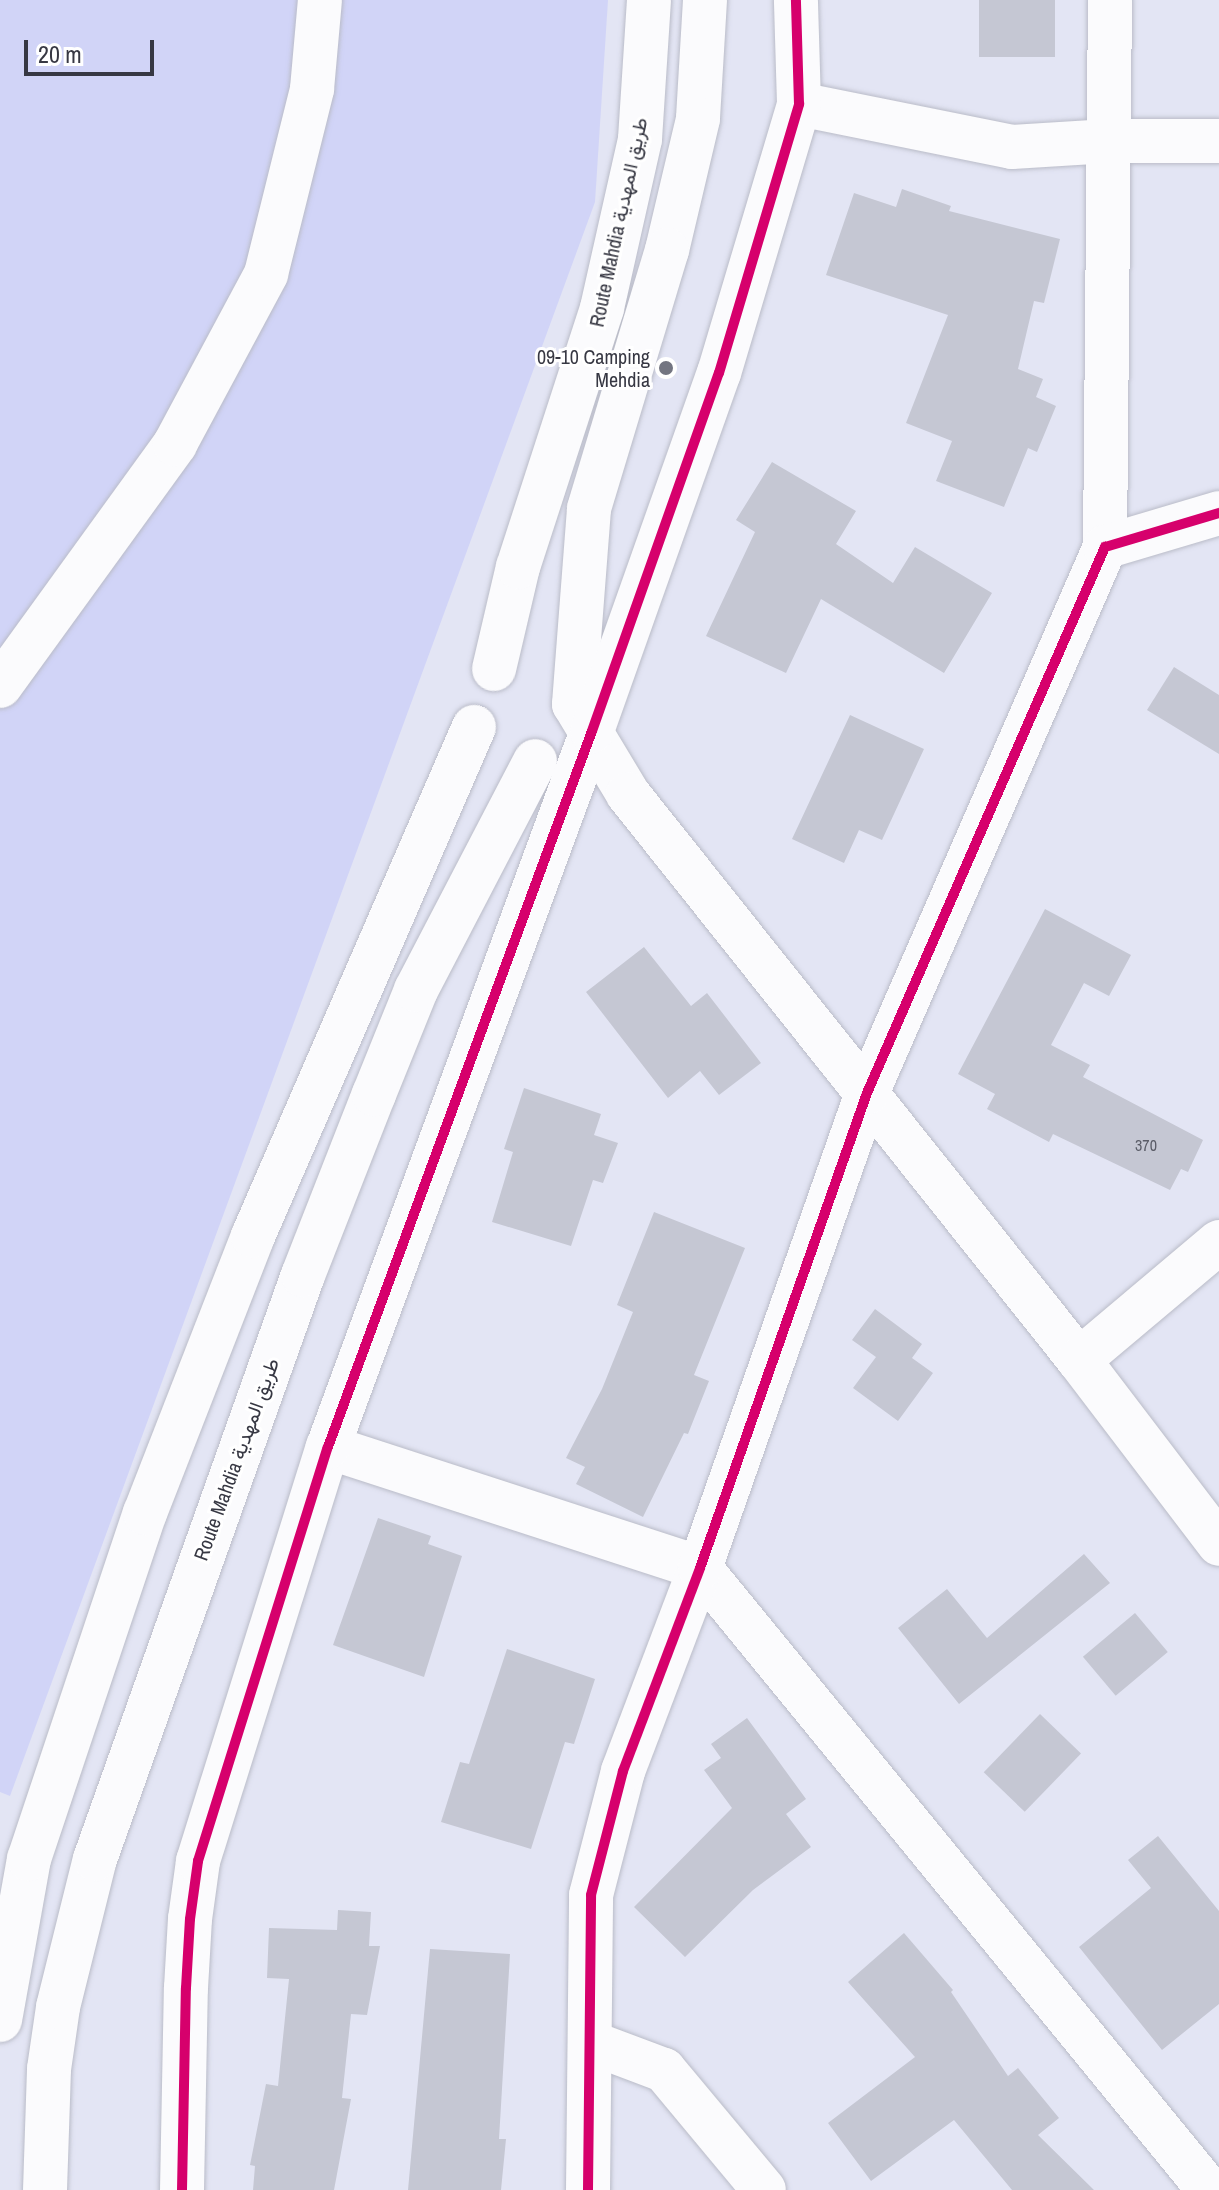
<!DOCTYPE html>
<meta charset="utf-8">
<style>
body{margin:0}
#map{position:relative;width:1219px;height:2190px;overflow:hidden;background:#e3e5f4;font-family:"Archivo Narrow",Vazirmatn,sans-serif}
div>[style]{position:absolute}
.green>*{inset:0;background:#d1d4f7}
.building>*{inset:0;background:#c5c7d3;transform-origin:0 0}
.roads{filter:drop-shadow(0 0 2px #babcc8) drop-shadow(0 0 2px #babcc8)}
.minor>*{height:44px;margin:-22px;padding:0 22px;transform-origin:22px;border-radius:22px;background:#fbfbfd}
.cycleway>*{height:10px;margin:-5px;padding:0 5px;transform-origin:5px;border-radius:5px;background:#d6006c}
.dots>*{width:22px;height:22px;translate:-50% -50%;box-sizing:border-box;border:4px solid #fff;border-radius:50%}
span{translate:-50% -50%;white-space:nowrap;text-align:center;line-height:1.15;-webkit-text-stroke:6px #fff;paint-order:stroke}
.number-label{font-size:16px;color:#5a5c67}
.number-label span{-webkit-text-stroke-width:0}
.street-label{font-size:20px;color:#373843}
.poi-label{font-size:20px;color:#373843}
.right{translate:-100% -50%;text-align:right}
.scale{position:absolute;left:24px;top:40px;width:130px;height:36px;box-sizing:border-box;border:4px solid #373843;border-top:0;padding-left:10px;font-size:24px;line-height:28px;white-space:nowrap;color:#373843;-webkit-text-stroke:6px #fff;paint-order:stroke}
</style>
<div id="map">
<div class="green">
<div style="clip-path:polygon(0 0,608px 0,595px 202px,10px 1796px,0 1792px)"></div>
</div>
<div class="building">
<div style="left:979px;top:0;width:76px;height:57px"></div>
<div style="clip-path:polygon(902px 189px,951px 206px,949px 211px,1060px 239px,1044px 303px,1034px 301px,1018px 369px,1043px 379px,1036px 397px,1056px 406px,1037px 452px,1028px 448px,1004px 507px,936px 481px,952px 441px,906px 423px,948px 315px,826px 275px,854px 193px,896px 207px)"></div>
<div style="clip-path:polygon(772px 462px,856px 511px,836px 544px,893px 583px,915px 547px,992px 593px,944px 673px,821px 599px,786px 673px,706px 636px,755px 532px,736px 520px)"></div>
<div style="clip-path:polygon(1174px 667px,1219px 695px,1219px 754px,1147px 710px)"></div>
<div style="clip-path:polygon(850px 715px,924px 749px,882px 840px,859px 830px,844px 863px,792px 839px)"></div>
<div style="clip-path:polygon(1045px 909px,1131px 955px,1109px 996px,1084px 983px,1051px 1045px,1090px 1065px,1083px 1077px,1203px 1140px,1188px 1172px,1181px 1169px,1170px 1190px,1053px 1134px,1049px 1142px,987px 1109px,995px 1094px,958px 1074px)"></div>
<div style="clip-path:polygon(644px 947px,691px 1006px,707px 993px,761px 1063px,719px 1095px,700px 1071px,668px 1098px,586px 992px)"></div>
<div style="clip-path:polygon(524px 1088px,601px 1114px,594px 1135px,618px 1143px,603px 1183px,593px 1180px,571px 1246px,492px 1222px,513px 1152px,504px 1149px)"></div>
<div style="clip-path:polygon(654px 1212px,745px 1248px,694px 1375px,709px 1381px,688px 1434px,684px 1433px,643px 1517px,576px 1484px,585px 1467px,566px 1458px,602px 1389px,633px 1312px,617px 1305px)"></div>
<div style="clip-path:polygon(875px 1309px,922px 1344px,912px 1358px,933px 1373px,898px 1421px,853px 1388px,876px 1357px,852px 1340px)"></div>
<div style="clip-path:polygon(378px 1518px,431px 1536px,428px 1544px,462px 1556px,424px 1677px,333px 1645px)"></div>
<div style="clip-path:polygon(1084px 1554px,1110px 1583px,959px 1704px,898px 1628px,947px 1589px,987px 1638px)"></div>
<div style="left:1135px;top:1613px;width:51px;height:68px;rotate:50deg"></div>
<div style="clip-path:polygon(507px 1649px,595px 1679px,574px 1744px,565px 1742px,531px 1849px,441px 1822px,460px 1762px,469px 1764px)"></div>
<div style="left:1040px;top:1714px;width:57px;height:81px;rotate:44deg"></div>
<div style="clip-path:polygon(747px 1718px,806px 1799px,786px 1814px,811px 1847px,753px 1890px,685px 1957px,634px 1907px,732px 1808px,704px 1770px,721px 1758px,711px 1744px)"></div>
<div style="clip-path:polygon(1158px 1836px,1219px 1911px,1219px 2004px,1162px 2050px,1079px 1947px,1151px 1888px,1128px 1860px)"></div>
<div style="clip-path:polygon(338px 1910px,371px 1912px,369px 1946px,380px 1946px,367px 2015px,351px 2014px,342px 2098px,351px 2099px,334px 2190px,253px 2190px,255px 2166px,250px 2165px,266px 2084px,278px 2086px,289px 1979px,267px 1978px,269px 1928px,337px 1930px)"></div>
<div style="clip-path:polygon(904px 1933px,953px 1990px,951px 1992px,1008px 2076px,1018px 2068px,1059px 2118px,1038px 2135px,1094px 2190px,1012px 2190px,954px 2120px,871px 2181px,828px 2123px,915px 2057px,848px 1982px)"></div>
<div style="clip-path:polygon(430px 1949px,510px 1954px,499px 2139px,506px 2139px,501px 2190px,408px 2190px)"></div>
</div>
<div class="roads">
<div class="minor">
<div style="left:705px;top:0;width:119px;rotate:93.4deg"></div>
<div style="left:698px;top:119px;width:135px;rotate:103.3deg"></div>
<div style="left:667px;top:250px;width:270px;rotate:106.8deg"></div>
<div style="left:589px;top:509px;width:196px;rotate:94.4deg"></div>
<div style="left:574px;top:704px;width:105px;rotate:59deg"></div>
<div style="left:628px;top:794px;width:724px;rotate:51.45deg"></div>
<div style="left:1079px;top:1360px;width:231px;rotate:52.7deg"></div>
<div style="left:799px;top:104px;width:217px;rotate:11.4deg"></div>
<div style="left:1012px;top:147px;width:97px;rotate:-3.5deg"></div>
<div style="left:1109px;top:141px;width:110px"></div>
<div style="left:1105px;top:547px;width:547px;rotate:-89.48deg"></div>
<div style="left:494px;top:669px;width:105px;rotate:-76.8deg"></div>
<div style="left:518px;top:567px;width:272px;rotate:-72deg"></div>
<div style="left:602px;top:308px;width:173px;rotate:-77.3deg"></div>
<div style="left:640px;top:139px;width:139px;rotate:-86.3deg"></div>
<div style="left:0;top:686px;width:299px;rotate:-54.1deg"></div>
<div style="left:175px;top:444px;width:193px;rotate:-61.8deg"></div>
<div style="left:266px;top:274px;width:191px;rotate:-76deg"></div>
<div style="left:312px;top:89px;width:89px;rotate:-84.9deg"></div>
<div style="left:1079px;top:1360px;width:183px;rotate:-40.1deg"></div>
<div style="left:328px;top:1447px;width:391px;rotate:18deg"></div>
<div style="left:700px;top:1568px;width:804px;rotate:50.71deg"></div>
<div style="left:0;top:2020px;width:164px;rotate:-79.8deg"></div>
<div style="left:29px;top:1859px;width:365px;rotate:-71.5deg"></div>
<div style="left:145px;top:1513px;width:297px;rotate:-68.7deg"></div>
<div style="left:253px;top:1236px;width:555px;rotate:-66.53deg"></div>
<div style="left:592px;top:2043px;width:77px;rotate:20.6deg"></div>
<div style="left:664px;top:2070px;width:156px;rotate:50.2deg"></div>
<div style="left:45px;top:2190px;width:121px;rotate:-88.1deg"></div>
<div style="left:49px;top:2069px;width:63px;rotate:-81.7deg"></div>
<div style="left:58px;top:2007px;width:153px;rotate:-76deg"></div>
<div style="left:95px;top:1859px;width:620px;rotate:-70.4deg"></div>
<div style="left:303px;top:1275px;width:194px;rotate:-68.6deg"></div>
<div style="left:374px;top:1094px;width:112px;rotate:-68deg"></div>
<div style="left:416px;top:990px;width:258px;rotate:-62.5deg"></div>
<div style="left:182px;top:2190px;width:202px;rotate:-88.9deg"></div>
<div style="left:186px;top:1988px;width:69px;rotate:-86.7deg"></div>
<div style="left:190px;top:1919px;width:59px;rotate:-82.1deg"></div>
<div style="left:198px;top:1861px;width:434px;rotate:-72.6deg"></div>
<div style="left:328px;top:1447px;width:763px;rotate:-69.76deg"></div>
<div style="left:592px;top:731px;width:380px;rotate:-70.5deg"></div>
<div style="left:719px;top:373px;width:281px;rotate:-73.4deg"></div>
<div style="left:799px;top:104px;width:104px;rotate:-91.7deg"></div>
<div style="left:588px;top:2190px;width:295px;rotate:-89.4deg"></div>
<div style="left:591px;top:1895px;width:128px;rotate:-75.5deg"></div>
<div style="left:623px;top:1771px;width:217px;rotate:-69.2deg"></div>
<div style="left:700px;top:1568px;width:504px;rotate:-70.63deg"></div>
<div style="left:867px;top:1093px;width:596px;rotate:-66.45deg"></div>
<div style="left:1105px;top:547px;width:119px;rotate:-16.6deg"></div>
</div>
</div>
<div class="cycleway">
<div style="left:182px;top:2190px;width:202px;rotate:-88.9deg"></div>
<div style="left:186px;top:1988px;width:69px;rotate:-86.7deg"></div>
<div style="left:190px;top:1919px;width:59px;rotate:-82.1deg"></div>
<div style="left:198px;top:1861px;width:434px;rotate:-72.6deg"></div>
<div style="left:328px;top:1447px;width:763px;rotate:-69.76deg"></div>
<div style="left:592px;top:731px;width:380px;rotate:-70.5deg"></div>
<div style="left:719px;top:373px;width:281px;rotate:-73.4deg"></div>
<div style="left:799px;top:104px;width:104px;rotate:-91.7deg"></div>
<div style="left:588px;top:2190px;width:295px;rotate:-89.4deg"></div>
<div style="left:591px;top:1895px;width:128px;rotate:-75.5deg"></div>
<div style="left:623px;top:1771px;width:217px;rotate:-69.2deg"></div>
<div style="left:700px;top:1568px;width:504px;rotate:-70.63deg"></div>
<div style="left:867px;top:1093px;width:596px;rotate:-66.45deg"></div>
<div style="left:1105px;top:547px;width:119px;rotate:-16.6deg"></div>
</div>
<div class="dots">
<div style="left:666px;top:368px;background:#737581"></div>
</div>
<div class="number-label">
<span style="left:1146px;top:1145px">370</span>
</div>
<div class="street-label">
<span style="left:618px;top:222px;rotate:-78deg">Route Mahdia طريق المهدية</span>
<span style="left:236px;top:1459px;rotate:-70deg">Route Mahdia طريق المهدية</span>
</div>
<div class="poi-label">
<span class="right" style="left:650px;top:368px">09-10 Camping<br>Mehdia</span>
</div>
<div class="scale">20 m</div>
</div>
